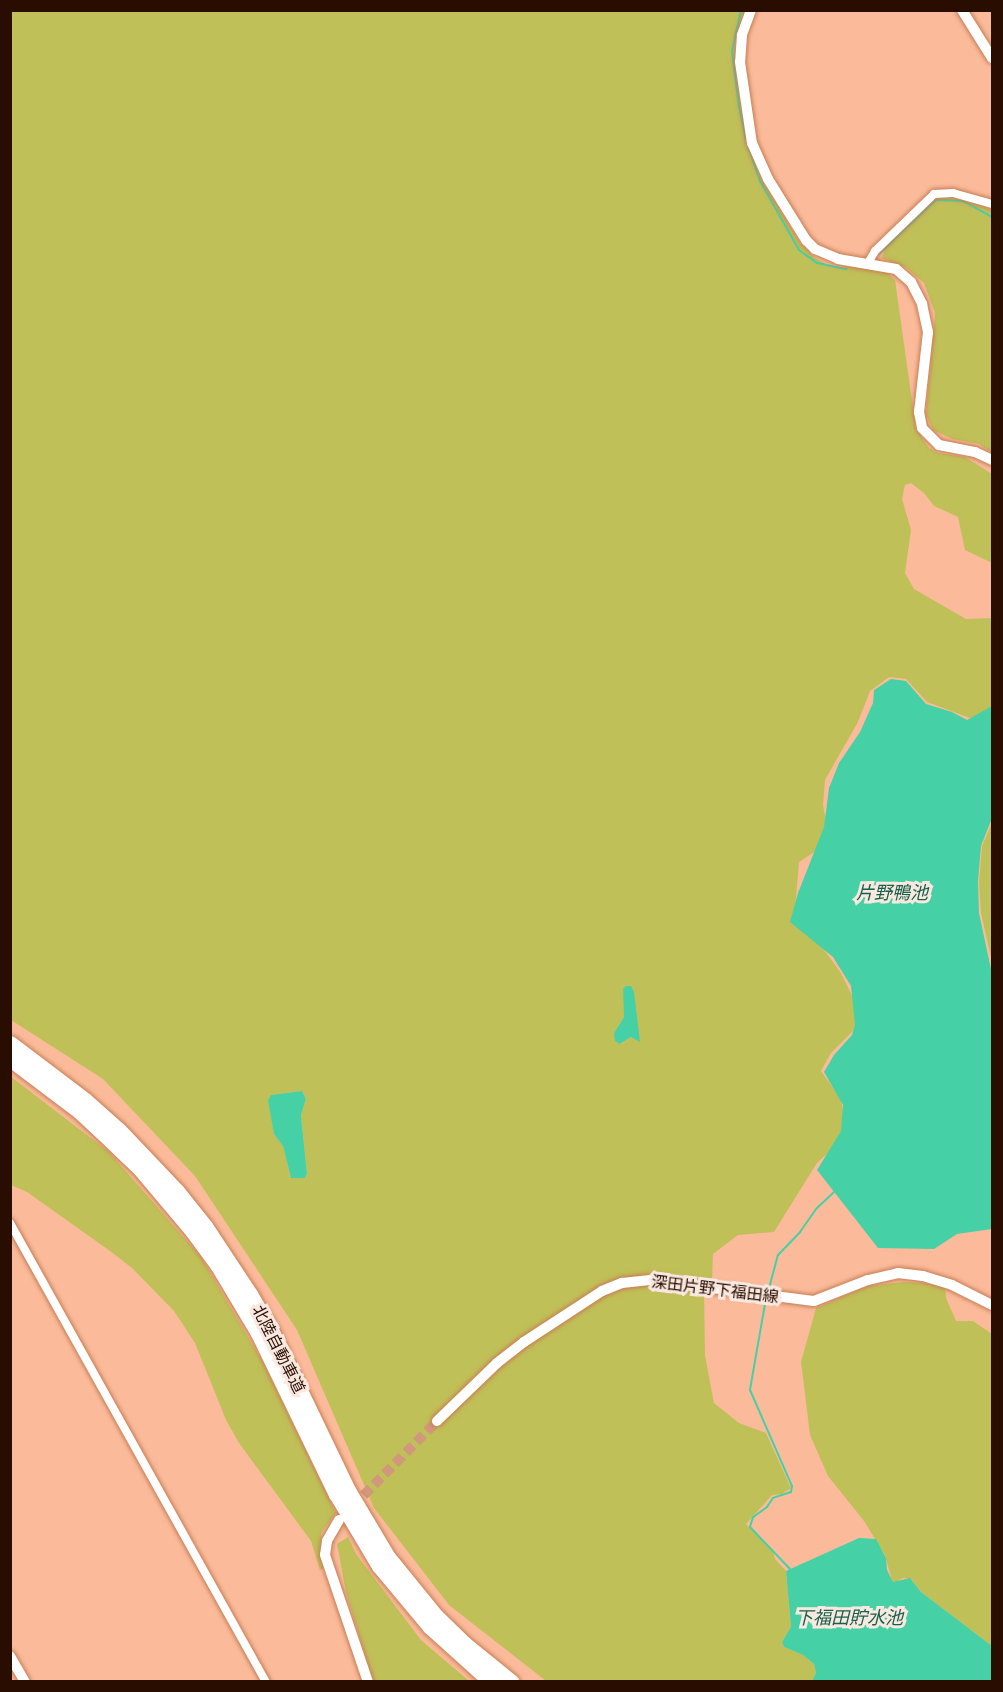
<!DOCTYPE html>
<meta charset="utf-8">
<style>
body{margin:0}
#map{position:relative;width:1003px;height:1692px;overflow:hidden;background:#fbbb9a;font-family:"PT Sans","Noto Sans JP",sans-serif}
div>[style]{position:absolute}
.green>*{inset:0;background:#c0c058}
.water>*{inset:0;background:#46d0a6}
.stream>*{height:2px;margin:-1px;padding:0 1px;transform-origin:1px;border-radius:1px;background:#46d0a6}
.secondary-tunnel>*{height:10px;margin-top:-5px;transform-origin:0;background:repeating-linear-gradient(90deg,#d1987b 0 10px,transparent 0 15px)}
.roads{filter:drop-shadow(0 0 2px #c77d54) drop-shadow(0 0 2px #c77d54)}
.street>*{height:8px;margin:-4px;padding:0 4px;transform-origin:4px;border-radius:4px;background:#fff}
.secondary>*{height:10px;margin:-5px;padding:0 5px;transform-origin:5px;border-radius:5px;background:#fff}
.highway>*{height:15px;margin:-7.5px;padding:0 7.5px;transform-origin:7.5px;border-radius:7.5px;background:#fff}
span{translate:-50% -50%;white-space:nowrap;text-align:center;line-height:1.15;-webkit-text-stroke:6px #f9e8e0;paint-order:stroke}
.street-label{font-size:16px;color:#290d00}
.water-label{font-size:18px;color:#17604b;font-style:italic}
.frame{position:absolute;inset:0;border:12px solid #290d00;pointer-events:none}
</style>
<div id="map">
<div class="green">
<div style="clip-path:polygon(evenodd,10px 11px,746px 11px,735px 42px,736px 74px,755px 167px,799px 242px,815px 258px,830px 266px,883px 269px,895px 280px,916px 429px,929px 448px,939px 453px,965px 457px,992px 474px,992px 563px,965px 550px,958px 517px,934px 506px,924px 493px,911px 483px,905px 485px,902px 499px,911px 530px,905px 573px,914px 589px,966px 619px,992px 618px,992px 714px,978px 721px,927px 702px,906px 679px,889px 677px,870px 691px,858px 722px,825px 780px,823px 805px,828px 832px,825px 845px,799px 862px,795px 910px,841px 973px,857px 1006px,857px 1027px,831px 1053px,821px 1071px,841px 1099px,845px 1123px,844px 1138px,817px 1163px,774px 1232px,738px 1235px,713px 1254px,712px 1282px,704px 1291px,705px 1355px,714px 1403px,739px 1423px,766px 1433px,791px 1488px,782px 1494px,772px 1495px,746px 1524px,773px 1551px,775px 1559px,786px 1571px,791px 1627px,782px 1642px,784px 1647px,803px 1655px,814px 1664px,816px 1673px,812px 1681px,546px 1681px,449px 1605px,374px 1508px,297px 1330px,195px 1176px,103px 1079px,11px 1020px,10px 11px,631px 986px,639px 1041px,631px 1037px,621px 1044px,614px 1033px,624px 1017px,631px 986px,10px 11px,302px 1091px,306px 1099px,301px 1115px,307px 1174px,305px 1178px,291px 1178px,283px 1145px,274px 1134px,271px 1095px,302px 1091px)"></div>
<div style="clip-path:polygon(952px 197px,964px 198px,992px 210px,992px 453px,979px 444px,952px 439px,933px 430px,926px 415px,935px 313px,924px 283px,907px 268px,882px 258px,885px 249px,930px 203px,939px 198px)"></div>
<div style="clip-path:polygon(992px 823px,992px 962px,981px 913px,979px 882px,982px 846px)"></div>
<div style="clip-path:polygon(10px 1076px,109px 1152px,201px 1257px,264px 1364px,336px 1513px,321px 1533px,325px 1568px,320px 1570px,311px 1541px,239px 1443px,226px 1420px,195px 1343px,174px 1311px,132px 1268px,110px 1251px,27px 1192px,11px 1185px)"></div>
<div style="clip-path:polygon(904px 1282px,924px 1283px,945px 1288px,946px 1298px,956px 1321px,973px 1321px,992px 1334px,992px 1646px,921px 1592px,911px 1579px,903px 1578px,894px 1583px,892px 1581px,885px 1555px,864px 1521px,828px 1476px,810px 1435px,801px 1362px,816px 1308px,868px 1286px)"></div>
<div style="clip-path:polygon(348px 1537px,356px 1554px,421px 1640px,469px 1681px,373px 1681px,346px 1592px,337px 1544px)"></div>
</div>
<div class="water">
<div style="clip-path:polygon(891px 679px,906px 681px,926px 704px,952px 712px,967px 720px,992px 706px,992px 818px,981px 846px,978px 881px,979px 913px,992px 974px,992px 1229px,957px 1234px,934px 1249px,878px 1248px,817px 1170px,841px 1131px,843px 1105px,824px 1072px,834px 1055px,852px 1035px,855px 1025px,851px 986px,833px 957px,790px 922px,798px 893px,824px 827px,829px 788px,839px 763px,860px 732px,873px 703px,874px 690px)"></div>
<div style="clip-path:polygon(626px 986px,631px 986px,634px 992px,640px 1042px,631px 1037px,620px 1044px,615px 1041px,614px 1033px,624px 1017px,623px 989px)"></div>
<div style="clip-path:polygon(302px 1091px,306px 1099px,301px 1115px,307px 1174px,305px 1178px,291px 1178px,283px 1146px,274px 1134px,268px 1100px,271px 1095px)"></div>
<div style="clip-path:polygon(859px 1538px,876px 1539px,886px 1558px,887px 1570px,893px 1582px,910px 1578px,921px 1592px,992px 1646px,992px 1681px,812px 1681px,816px 1673px,814px 1664px,803px 1655px,784px 1647px,782px 1642px,791px 1627px,786px 1571px)"></div>
</div>
<div class="stream">
<div style="left:741px;top:10px;width:42px;rotate:102.4deg"></div>
<div style="left:732px;top:51px;width:56px;rotate:82.9deg"></div>
<div style="left:739px;top:107px;width:34px;rotate:78deg"></div>
<div style="left:748px;top:146px;width:37px;rotate:71deg"></div>
<div style="left:760px;top:181px;width:79px;rotate:60.5deg"></div>
<div style="left:799px;top:250px;width:22px;rotate:36deg"></div>
<div style="left:817px;top:263px;width:30px;rotate:12deg"></div>
<div style="left:879px;top:254px;width:79px;rotate:-43.5deg"></div>
<div style="left:936px;top:200px;width:27px;rotate:2deg"></div>
<div style="left:963px;top:201px;width:33px;rotate:29deg"></div>
<div style="left:768px;top:1292px;width:38px;rotate:-75deg"></div>
<div style="left:778px;top:1255px;width:32px;rotate:-46deg"></div>
<div style="left:800px;top:1232px;width:29px;rotate:-55deg"></div>
<div style="left:817px;top:1208px;width:26px;rotate:-43deg"></div>
<div style="left:766px;top:1298px;width:93px;rotate:99.9deg"></div>
<div style="left:750px;top:1390px;width:105px;rotate:66.4deg"></div>
<div style="left:792px;top:1486px;width:6px;rotate:99deg"></div>
<div style="left:791px;top:1492px;width:19px;rotate:162deg"></div>
<div style="left:773px;top:1498px;width:11px;rotate:124deg"></div>
<div style="left:767px;top:1507px;width:17px;rotate:144deg"></div>
<div style="left:753px;top:1517px;width:10px;rotate:107deg"></div>
<div style="left:750px;top:1527px;width:58px;rotate:46.4deg"></div>
</div>
<div class="secondary-tunnel">
<div style="left:353px;top:1506px;width:120px;rotate:-45.3deg"></div>
</div>
<div class="roads">
<div class="street">
<div style="left:868px;top:263px;width:14px;rotate:-60deg"></div>
<div style="left:875px;top:251px;width:82px;rotate:-44deg"></div>
<div style="left:934px;top:194px;width:19px;rotate:-3deg"></div>
<div style="left:953px;top:193px;width:41px;rotate:15.8deg"></div>
<div style="left:10px;top:1223px;width:526px;rotate:60.85deg"></div>
</div>
<div class="secondary">
<div style="left:751px;top:10px;width:27px;rotate:110deg"></div>
<div style="left:742px;top:35px;width:27px;rotate:94deg"></div>
<div style="left:740px;top:62px;width:82px;rotate:81.6deg"></div>
<div style="left:752px;top:143px;width:39px;rotate:66deg"></div>
<div style="left:768px;top:179px;width:72px;rotate:58.1deg"></div>
<div style="left:806px;top:240px;width:13px;rotate:45deg"></div>
<div style="left:815px;top:249px;width:25px;rotate:23deg"></div>
<div style="left:838px;top:259px;width:59px;rotate:9.8deg"></div>
<div style="left:896px;top:269px;width:20px;rotate:41deg"></div>
<div style="left:911px;top:282px;width:25px;rotate:63deg"></div>
<div style="left:922px;top:304px;width:29px;rotate:78deg"></div>
<div style="left:928px;top:332px;width:81px;rotate:96.4deg"></div>
<div style="left:919px;top:412px;width:16px;rotate:79deg"></div>
<div style="left:922px;top:428px;width:24px;rotate:45deg"></div>
<div style="left:939px;top:445px;width:37px;rotate:11deg"></div>
<div style="left:975px;top:452px;width:19px;rotate:25deg"></div>
<div style="left:962px;top:10px;width:57px;rotate:58deg"></div>
<div style="left:437px;top:1421px;width:83px;rotate:-44deg"></div>
<div style="left:497px;top:1363px;width:34px;rotate:-38deg"></div>
<div style="left:524px;top:1342px;width:93px;rotate:-33.2deg"></div>
<div style="left:602px;top:1291px;width:22px;rotate:-22deg"></div>
<div style="left:622px;top:1283px;width:28px;rotate:-6deg"></div>
<div style="left:650px;top:1280px;width:165px;rotate:7.3deg"></div>
<div style="left:814px;top:1301px;width:58px;rotate:-21.3deg"></div>
<div style="left:868px;top:1280px;width:31px;rotate:-13deg"></div>
<div style="left:898px;top:1273px;width:25px;rotate:7deg"></div>
<div style="left:923px;top:1276px;width:30px;rotate:17deg"></div>
<div style="left:952px;top:1285px;width:45px;rotate:26.6deg"></div>
<div style="left:339px;top:1520px;width:24px;rotate:120deg"></div>
<div style="left:327px;top:1541px;width:14px;rotate:98deg"></div>
<div style="left:325px;top:1555px;width:134px;rotate:71.3deg"></div>
<div style="left:10px;top:1656px;width:30px;rotate:60deg"></div>
</div>
<div class="highway">
<div style="left:10px;top:1043px;width:94px;rotate:37.2deg"></div>
<div style="left:85px;top:1100px;width:45px;rotate:41.4deg"></div>
<div style="left:119px;top:1130px;width:84px;rotate:46.4deg"></div>
<div style="left:177px;top:1191px;width:45px;rotate:51.3deg"></div>
<div style="left:205px;top:1226px;width:82px;rotate:56.5deg"></div>
<div style="left:250px;top:1294px;width:42px;rotate:59.7deg"></div>
<div style="left:271px;top:1330px;width:178px;rotate:64.3deg"></div>
<div style="left:348px;top:1490px;width:78px;rotate:59.2deg"></div>
<div style="left:388px;top:1557px;width:76px;rotate:50.9deg"></div>
<div style="left:436px;top:1616px;width:40px;rotate:44deg"></div>
<div style="left:465px;top:1644px;width:60px;rotate:39deg"></div>
<div style="left:10px;top:1059px;width:88px;rotate:37.1deg"></div>
<div style="left:80px;top:1112px;width:41px;rotate:43deg"></div>
<div style="left:110px;top:1140px;width:42px;rotate:44deg"></div>
<div style="left:140px;top:1169px;width:82px;rotate:49.9deg"></div>
<div style="left:193px;top:1232px;width:42px;rotate:53.7deg"></div>
<div style="left:218px;top:1266px;width:78px;rotate:59.2deg"></div>
<div style="left:258px;top:1333px;width:179px;rotate:64.2deg"></div>
<div style="left:336px;top:1494px;width:84px;rotate:59.2deg"></div>
<div style="left:379px;top:1566px;width:80px;rotate:50.1deg"></div>
<div style="left:430px;top:1627px;width:82px;rotate:42deg"></div>
</div>
</div>
<div class="street-label">
<span style="left:715px;top:1289px;rotate:7deg">深田片野下福田線</span>
<span style="left:279px;top:1349px;rotate:63deg">北陸自動車道</span>
</div>
<div class="water-label">
<span style="left:892px;top:893px">片野鴨池</span>
<span style="left:849px;top:1618px">下福田貯水池</span>
</div>
<div class="frame"></div>
</div>
